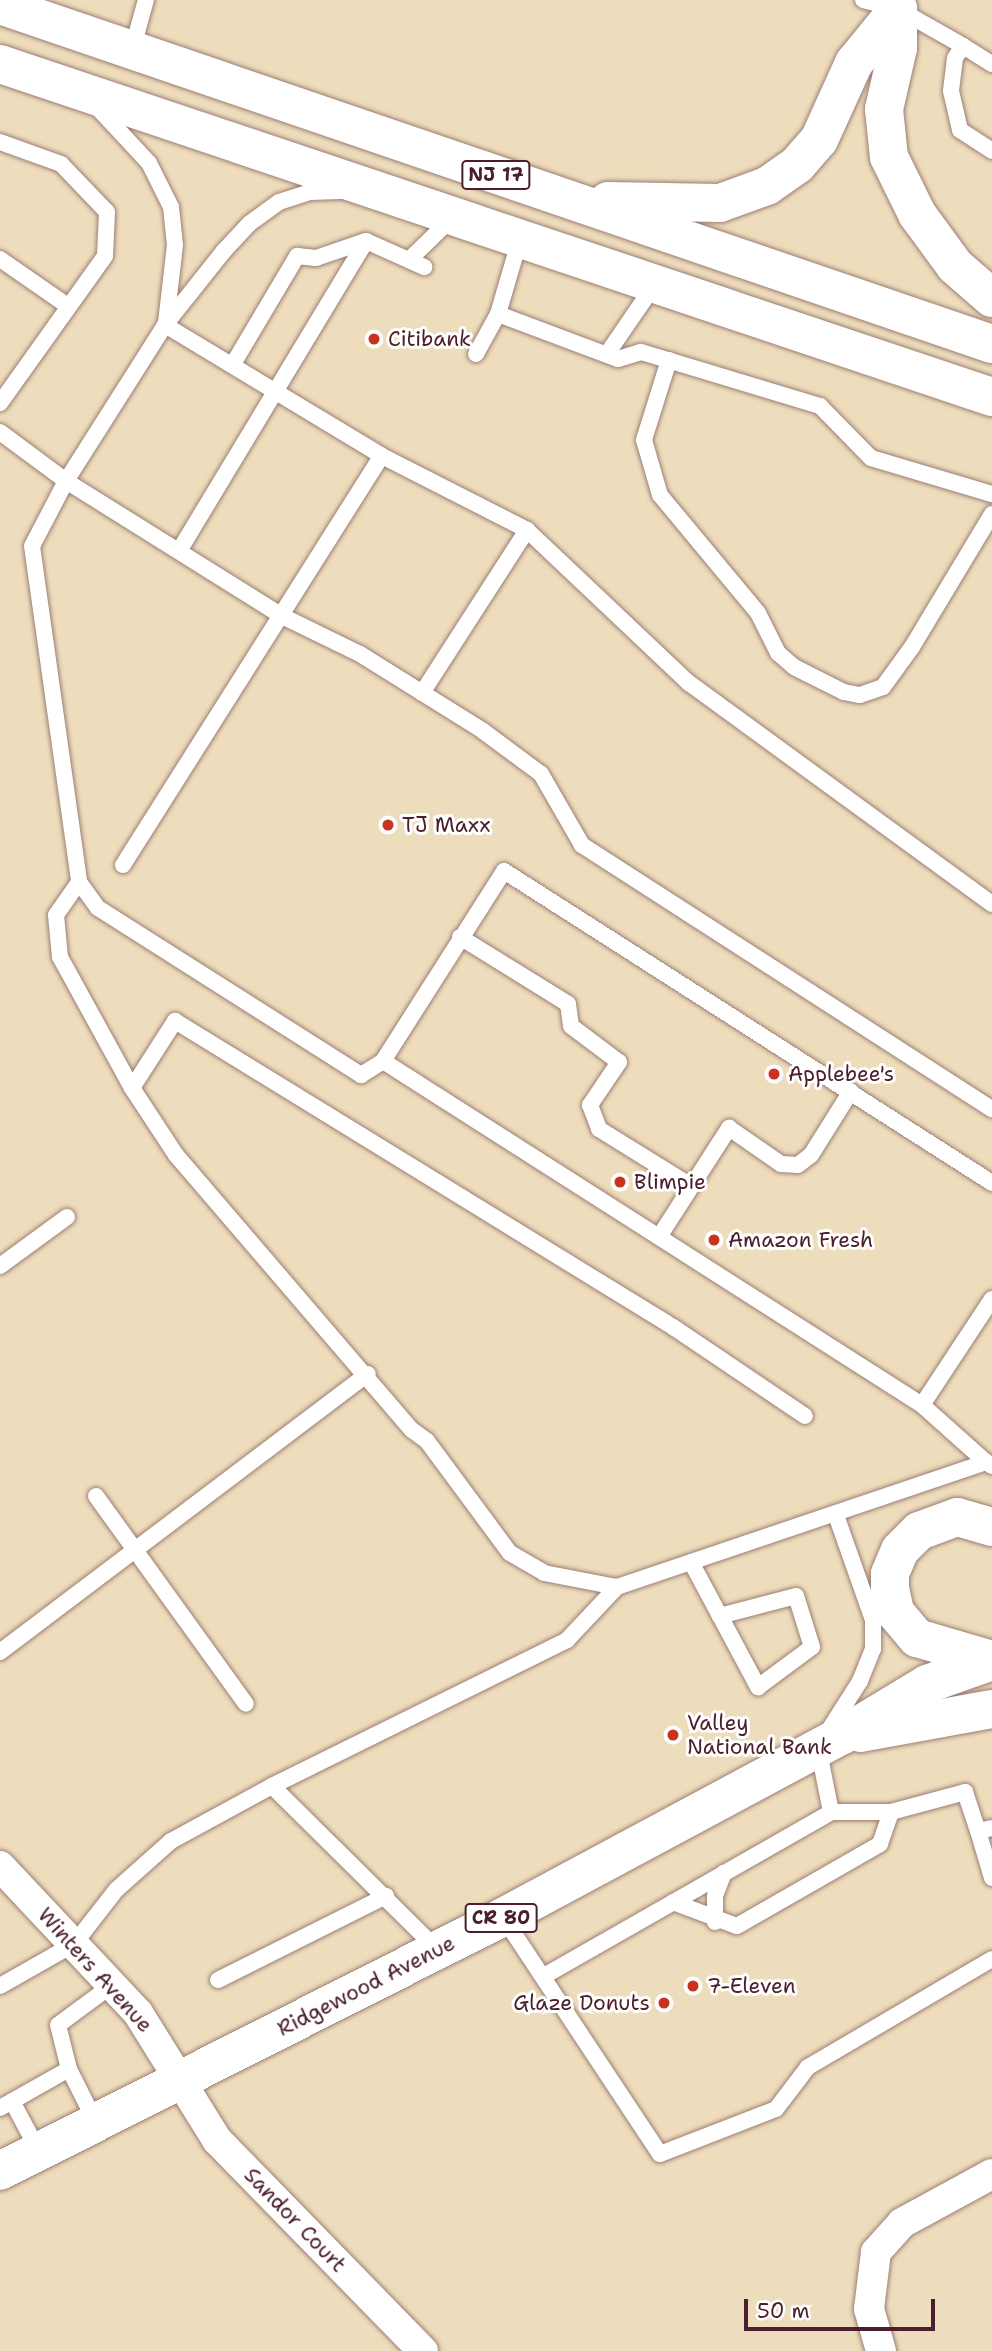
<!DOCTYPE html>
<style>
body{margin:0}
#map{position:relative;width:992px;height:2351px;overflow:hidden;background:#eeddbc;font-family:"Shantell Sans",sans-serif}
div>[style]{position:absolute}
.roads{filter:drop-shadow(0 0 2px #9c7e74) drop-shadow(0 0 2px #9c7e74)}
.service>*{height:16px;margin:-8px;padding:0 8px;transform-origin:8px;border-radius:8px;background:#fff}
.minor>*{height:30px;margin:-15px;padding:0 15px;transform-origin:15px;border-radius:15px;background:#fff}
.primary>*{height:38px;margin:-19px;padding:0 19px;transform-origin:19px;border-radius:19px;background:#fff}
.trunk>*{height:38px;margin:-19px;padding:0 19px;transform-origin:19px;border-radius:19px;background:#fff}
.dots>*{width:19px;height:19px;translate:-50% -50%;box-sizing:border-box;border:4px solid #fff;border-radius:50%}
span{translate:-50% -50%;white-space:nowrap;text-align:center;line-height:1.15;-webkit-text-stroke:6px #fff;paint-order:stroke}
.shield-label span{padding:2px 5px;background:#fff;border:2px solid;border-radius:5px;-webkit-text-stroke-width:0}
.shield-label{font-size:19px;color:#4a1f2b;font-weight:700}
.poi-label{font-size:21px;color:#4a1f2b}
.left{translate:0 -50%;text-align:left}
.right{translate:-100% -50%;text-align:right}
.street-label{font-size:21px;color:#4a1f2b}
.scale{position:absolute;left:744px;top:2299px;width:191px;height:32px;box-sizing:border-box;border:4px solid #4a1f2b;border-top:0;padding-left:9px;font-size:21px;line-height:24px;white-space:nowrap;color:#4a1f2b;-webkit-text-stroke:5px #fff;paint-order:stroke}
</style>
<div id="map">
<div class="roads">
<div class="service">
<div style="left:863px;top:0;width:36px;rotate:14deg"></div>
<div style="left:898px;top:9px;width:75px;rotate:29.6deg"></div>
<div style="left:963px;top:46px;width:14px;rotate:124deg"></div>
<div style="left:955px;top:58px;width:33px;rotate:97deg"></div>
<div style="left:951px;top:91px;width:40px;rotate:77deg"></div>
<div style="left:960px;top:130px;width:38px;rotate:33deg"></div>
<div style="left:963px;top:46px;width:34px;rotate:32deg"></div>
<div style="left:132px;top:50px;width:52px;rotate:-74.4deg"></div>
<div style="left:96px;top:106px;width:78px;rotate:47.1deg"></div>
<div style="left:149px;top:163px;width:49px;rotate:63.4deg"></div>
<div style="left:171px;top:207px;width:38px;rotate:84deg"></div>
<div style="left:175px;top:245px;width:79px;rotate:96.6deg"></div>
<div style="left:0;top:142px;width:65px;rotate:19.8deg"></div>
<div style="left:61px;top:164px;width:66px;rotate:46.2deg"></div>
<div style="left:107px;top:212px;width:44px;rotate:92.6deg"></div>
<div style="left:105px;top:256px;width:181px;rotate:125.5deg"></div>
<div style="left:340px;top:191px;width:30px;rotate:178deg"></div>
<div style="left:310px;top:192px;width:33px;rotate:162deg"></div>
<div style="left:279px;top:202px;width:37px;rotate:144deg"></div>
<div style="left:249px;top:224px;width:38px;rotate:133deg"></div>
<div style="left:223px;top:252px;width:93px;rotate:128.5deg"></div>
<div style="left:165px;top:325px;width:185px;rotate:122.4deg"></div>
<div style="left:66px;top:481px;width:73px;rotate:117.6deg"></div>
<div style="left:32px;top:546px;width:339px;rotate:82deg"></div>
<div style="left:79px;top:882px;width:32px;rotate:54deg"></div>
<div style="left:98px;top:908px;width:312px;rotate:32.4deg"></div>
<div style="left:361px;top:1075px;width:26px;rotate:-32deg"></div>
<div style="left:383px;top:1061px;width:225px;rotate:-57.5deg"></div>
<div style="left:504px;top:871px;width:579px;rotate:32.59deg"></div>
<div style="left:0;top:259px;width:83px;rotate:34.7deg"></div>
<div style="left:409px;top:260px;width:60px;rotate:-44.3deg"></div>
<div style="left:498px;top:314px;width:128px;rotate:20.6deg"></div>
<div style="left:618px;top:359px;width:24px;rotate:-17deg"></div>
<div style="left:641px;top:352px;width:187px;rotate:16.8deg"></div>
<div style="left:820px;top:406px;width:73px;rotate:45.6deg"></div>
<div style="left:871px;top:458px;width:126px;rotate:16.6deg"></div>
<div style="left:165px;top:325px;width:253px;rotate:31.1deg"></div>
<div style="left:382px;top:456px;width:163px;rotate:27deg"></div>
<div style="left:527px;top:530px;width:223px;rotate:43.4deg"></div>
<div style="left:689px;top:683px;width:375px;rotate:36.1deg"></div>
<div style="left:476px;top:354px;width:46px;rotate:-61.2deg"></div>
<div style="left:498px;top:314px;width:78px;rotate:-73.7deg"></div>
<div style="left:607px;top:354px;width:85px;rotate:-55.6deg"></div>
<div style="left:669px;top:360px;width:84px;rotate:107.4deg"></div>
<div style="left:644px;top:440px;width:57px;rotate:73.8deg"></div>
<div style="left:660px;top:495px;width:153px;rotate:50.3deg"></div>
<div style="left:758px;top:613px;width:45px;rotate:63.4deg"></div>
<div style="left:778px;top:653px;width:21px;rotate:41deg"></div>
<div style="left:794px;top:667px;width:56px;rotate:26.6deg"></div>
<div style="left:844px;top:692px;width:16px;rotate:11deg"></div>
<div style="left:860px;top:695px;width:24px;rotate:-19deg"></div>
<div style="left:883px;top:687px;width:49px;rotate:-54.1deg"></div>
<div style="left:912px;top:647px;width:155px;rotate:-59deg"></div>
<div style="left:233px;top:364px;width:126px;rotate:-59.3deg"></div>
<div style="left:297px;top:256px;width:19px;rotate:6deg"></div>
<div style="left:316px;top:258px;width:53px;rotate:-18.8deg"></div>
<div style="left:366px;top:241px;width:64px;rotate:24.1deg"></div>
<div style="left:0;top:432px;width:82px;rotate:36.6deg"></div>
<div style="left:66px;top:481px;width:255px;rotate:32deg"></div>
<div style="left:282px;top:616px;width:87px;rotate:26deg"></div>
<div style="left:360px;top:654px;width:145px;rotate:32deg"></div>
<div style="left:483px;top:731px;width:72px;rotate:36.6deg"></div>
<div style="left:541px;top:774px;width:82px;rotate:60deg"></div>
<div style="left:582px;top:845px;width:488px;rotate:32.8deg"></div>
<div style="left:179px;top:551px;width:362px;rotate:-58.9deg"></div>
<div style="left:422px;top:693px;width:194px;rotate:-57.2deg"></div>
<div style="left:123px;top:865px;width:484px;rotate:-57.7deg"></div>
<div style="left:79px;top:882px;width:40px;rotate:124.9deg"></div>
<div style="left:56px;top:915px;width:42px;rotate:84.6deg"></div>
<div style="left:60px;top:957px;width:149px;rotate:61.2deg"></div>
<div style="left:132px;top:1088px;width:80px;rotate:56.7deg"></div>
<div style="left:176px;top:1155px;width:362px;rotate:49.4deg"></div>
<div style="left:412px;top:1430px;width:19px;rotate:36deg"></div>
<div style="left:427px;top:1441px;width:139px;rotate:53.5deg"></div>
<div style="left:510px;top:1553px;width:39px;rotate:30deg"></div>
<div style="left:544px;top:1573px;width:74px;rotate:10.9deg"></div>
<div style="left:460px;top:937px;width:127px;rotate:31.8deg"></div>
<div style="left:568px;top:1004px;width:22px;rotate:82deg"></div>
<div style="left:571px;top:1026px;width:60px;rotate:36.9deg"></div>
<div style="left:619px;top:1062px;width:52px;rotate:124deg"></div>
<div style="left:590px;top:1105px;width:26px;rotate:69deg"></div>
<div style="left:599px;top:1129px;width:108px;rotate:31.8deg"></div>
<div style="left:383px;top:1061px;width:639px;rotate:32.55deg"></div>
<div style="left:922px;top:1405px;width:86px;rotate:41.7deg"></div>
<div style="left:132px;top:1088px;width:80px;rotate:-57.3deg"></div>
<div style="left:175px;top:1021px;width:584px;rotate:31.57deg"></div>
<div style="left:673px;top:1327px;width:159px;rotate:34deg"></div>
<div style="left:659px;top:1237px;width:130px;rotate:-57.3deg"></div>
<div style="left:729px;top:1128px;width:63px;rotate:34.7deg"></div>
<div style="left:781px;top:1164px;width:17px;rotate:3deg"></div>
<div style="left:798px;top:1165px;width:16px;rotate:-38deg"></div>
<div style="left:811px;top:1155px;width:75px;rotate:-58deg"></div>
<div style="left:0;top:1266px;width:83px;rotate:-36.2deg"></div>
<div style="left:922px;top:1405px;width:127px;rotate:-56.6deg"></div>
<div style="left:96px;top:1496px;width:256px;rotate:54.2deg"></div>
<div style="left:691px;top:1562px;width:61px;rotate:61.8deg"></div>
<div style="left:720px;top:1616px;width:81px;rotate:61.8deg"></div>
<div style="left:758px;top:1687px;width:67px;rotate:-36.5deg"></div>
<div style="left:812px;top:1647px;width:53px;rotate:-107.4deg"></div>
<div style="left:796px;top:1596px;width:79px;rotate:165.3deg"></div>
<div style="left:0;top:1652px;width:461px;rotate:-37.1deg"></div>
<div style="left:272px;top:1786px;width:232px;rotate:44.7deg"></div>
<div style="left:831px;top:1812px;width:66px;rotate:-101.3deg"></div>
<div style="left:818px;top:1747px;width:78px;rotate:-57.5deg"></div>
<div style="left:860px;top:1681px;width:35px;rotate:-68deg"></div>
<div style="left:873px;top:1649px;width:29px;rotate:-90deg"></div>
<div style="left:873px;top:1620px;width:111px;rotate:-109.4deg"></div>
<div style="left:992px;top:1828px;width:14px;rotate:168deg"></div>
<div style="left:978px;top:1831px;width:49px;rotate:73.4deg"></div>
<div style="left:673px;top:1902px;width:68px;rotate:20.6deg"></div>
<div style="left:737px;top:1926px;width:165px;rotate:-29.8deg"></div>
<div style="left:880px;top:1844px;width:34px;rotate:-71deg"></div>
<div style="left:503px;top:1917px;width:284px;rotate:56.5deg"></div>
<div style="left:660px;top:2154px;width:124px;rotate:-21.2deg"></div>
<div style="left:776px;top:2109px;width:53px;rotate:-52.7deg"></div>
<div style="left:808px;top:2067px;width:213px;rotate:-30.4deg"></div>
<div style="left:715px;top:1922px;width:26px;rotate:-90deg"></div>
<div style="left:715px;top:1896px;width:25px;rotate:-69deg"></div>
<div style="left:544px;top:1976px;width:331px;rotate:-29.7deg"></div>
<div style="left:831px;top:1812px;width:60px"></div>
<div style="left:891px;top:1812px;width:77px;rotate:-15.1deg"></div>
<div style="left:965px;top:1792px;width:41px;rotate:71.6deg"></div>
<div style="left:218px;top:1980px;width:188px;rotate:-26.6deg"></div>
<div style="left:0;top:1986px;width:85px;rotate:-29.6deg"></div>
<div style="left:74px;top:1944px;width:68px;rotate:-52.1deg"></div>
<div style="left:116px;top:1890px;width:74px;rotate:-41.7deg"></div>
<div style="left:171px;top:1841px;width:115px;rotate:-28.6deg"></div>
<div style="left:272px;top:1786px;width:329px;rotate:-26.3deg"></div>
<div style="left:567px;top:1640px;width:73px;rotate:-46.7deg"></div>
<div style="left:617px;top:1587px;width:390px;rotate:-18.7deg"></div>
<div style="left:986px;top:1462px;width:7px;rotate:34deg"></div>
<div style="left:69px;top:2069px;width:60px;rotate:63.4deg"></div>
<div style="left:12px;top:2101px;width:58px;rotate:62.1deg"></div>
<div style="left:0;top:2108px;width:79px;rotate:-29.5deg"></div>
<div style="left:69px;top:2069px;width:45px;rotate:-104deg"></div>
<div style="left:58px;top:2025px;width:67px;rotate:-36.5deg"></div>
</div>
<div class="minor">
<div style="left:0;top:1866px;width:202px;rotate:46.8deg"></div>
<div style="left:138px;top:2013px;width:150px;rotate:58.1deg"></div>
<div style="left:217px;top:2140px;width:295px;rotate:45.7deg"></div>
<div style="left:881px;top:2351px;width:44px;rotate:-105.9deg"></div>
<div style="left:869px;top:2309px;width:57px;rotate:-83deg"></div>
<div style="left:876px;top:2252px;width:39px;rotate:-48deg"></div>
<div style="left:902px;top:2223px;width:102px;rotate:-28.6deg"></div>
</div>
<div class="primary">
<div style="left:992px;top:1527px;width:36px;rotate:-164deg"></div>
<div style="left:957px;top:1517px;width:40px;rotate:159.8deg"></div>
<div style="left:919px;top:1531px;width:27px;rotate:135deg"></div>
<div style="left:900px;top:1550px;width:26px;rotate:113deg"></div>
<div style="left:890px;top:1574px;width:14px;rotate:90deg"></div>
<div style="left:890px;top:1588px;width:25px;rotate:78deg"></div>
<div style="left:895px;top:1612px;width:34px;rotate:50deg"></div>
<div style="left:917px;top:1638px;width:78px;rotate:16.3deg"></div>
<div style="left:860px;top:1733px;width:134px;rotate:-10.3deg"></div>
<div style="left:0;top:2171px;width:563px;rotate:-26.79deg"></div>
<div style="left:503px;top:1917px;width:383px;rotate:-28.2deg"></div>
<div style="left:841px;top:1736px;width:100px;rotate:-31.2deg"></div>
<div style="left:927px;top:1684px;width:69px;rotate:-19.5deg"></div>
</div>
<div class="trunk">
<div style="left:0;top:5px;width:1048px;rotate:18.87deg"></div>
<div style="left:898px;top:9px;width:39px;rotate:90deg"></div>
<div style="left:898px;top:48px;width:63px;rotate:102.9deg"></div>
<div style="left:884px;top:109px;width:48px;rotate:84.1deg"></div>
<div style="left:889px;top:157px;width:64px;rotate:63.8deg"></div>
<div style="left:917px;top:214px;width:64px;rotate:53.8deg"></div>
<div style="left:955px;top:266px;width:49px;rotate:40.9deg"></div>
<div style="left:0;top:64px;width:1046px;rotate:18.56deg"></div>
<div style="left:608px;top:201px;width:112px;rotate:1deg"></div>
<div style="left:720px;top:203px;width:50px;rotate:-19.9deg"></div>
<div style="left:767px;top:186px;width:37px;rotate:-35deg"></div>
<div style="left:797px;top:165px;width:33px;rotate:-49deg"></div>
<div style="left:819px;top:140px;width:85px;rotate:-65.6deg"></div>
<div style="left:854px;top:63px;width:70px;rotate:-50.8deg"></div>
</div>
</div>
<div class="dots">
<div style="left:374px;top:339px;background:#c8321e"></div>
<div style="left:388px;top:825px;background:#c8321e"></div>
<div style="left:774px;top:1074px;background:#c8321e"></div>
<div style="left:620px;top:1182px;background:#c8321e"></div>
<div style="left:714px;top:1240px;background:#c8321e"></div>
<div style="left:673px;top:1735px;background:#c8321e"></div>
<div style="left:693px;top:1986px;background:#c8321e"></div>
<div style="left:664px;top:2003px;background:#c8321e"></div>
</div>
<div class="shield-label">
<span style="left:496px;top:175px">NJ 17</span>
<span style="left:501px;top:1918px">CR 80</span>
</div>
<div class="poi-label">
<span class="left" style="left:388px;top:339px">Citibank</span>
<span class="left" style="left:402px;top:825px">TJ Maxx</span>
<span class="left" style="left:788px;top:1074px">Applebee's</span>
<span class="left" style="left:634px;top:1182px">Blimpie</span>
<span class="left" style="left:728px;top:1240px">Amazon Fresh</span>
<span class="left" style="left:687px;top:1735px">Valley<br>National Bank</span>
<span class="left" style="left:707px;top:1986px">7-Eleven</span>
<span class="right" style="left:650px;top:2003px">Glaze Donuts</span>
</div>
<div class="street-label">
<span style="left:95px;top:1970px;rotate:48deg">Winters Avenue</span>
<span style="left:366px;top:1986px;rotate:-27deg">Ridgewood Avenue</span>
<span style="left:295px;top:2220px;rotate:46deg">Sandor Court</span>
</div>
<div class="scale">50 m</div>
</div>
